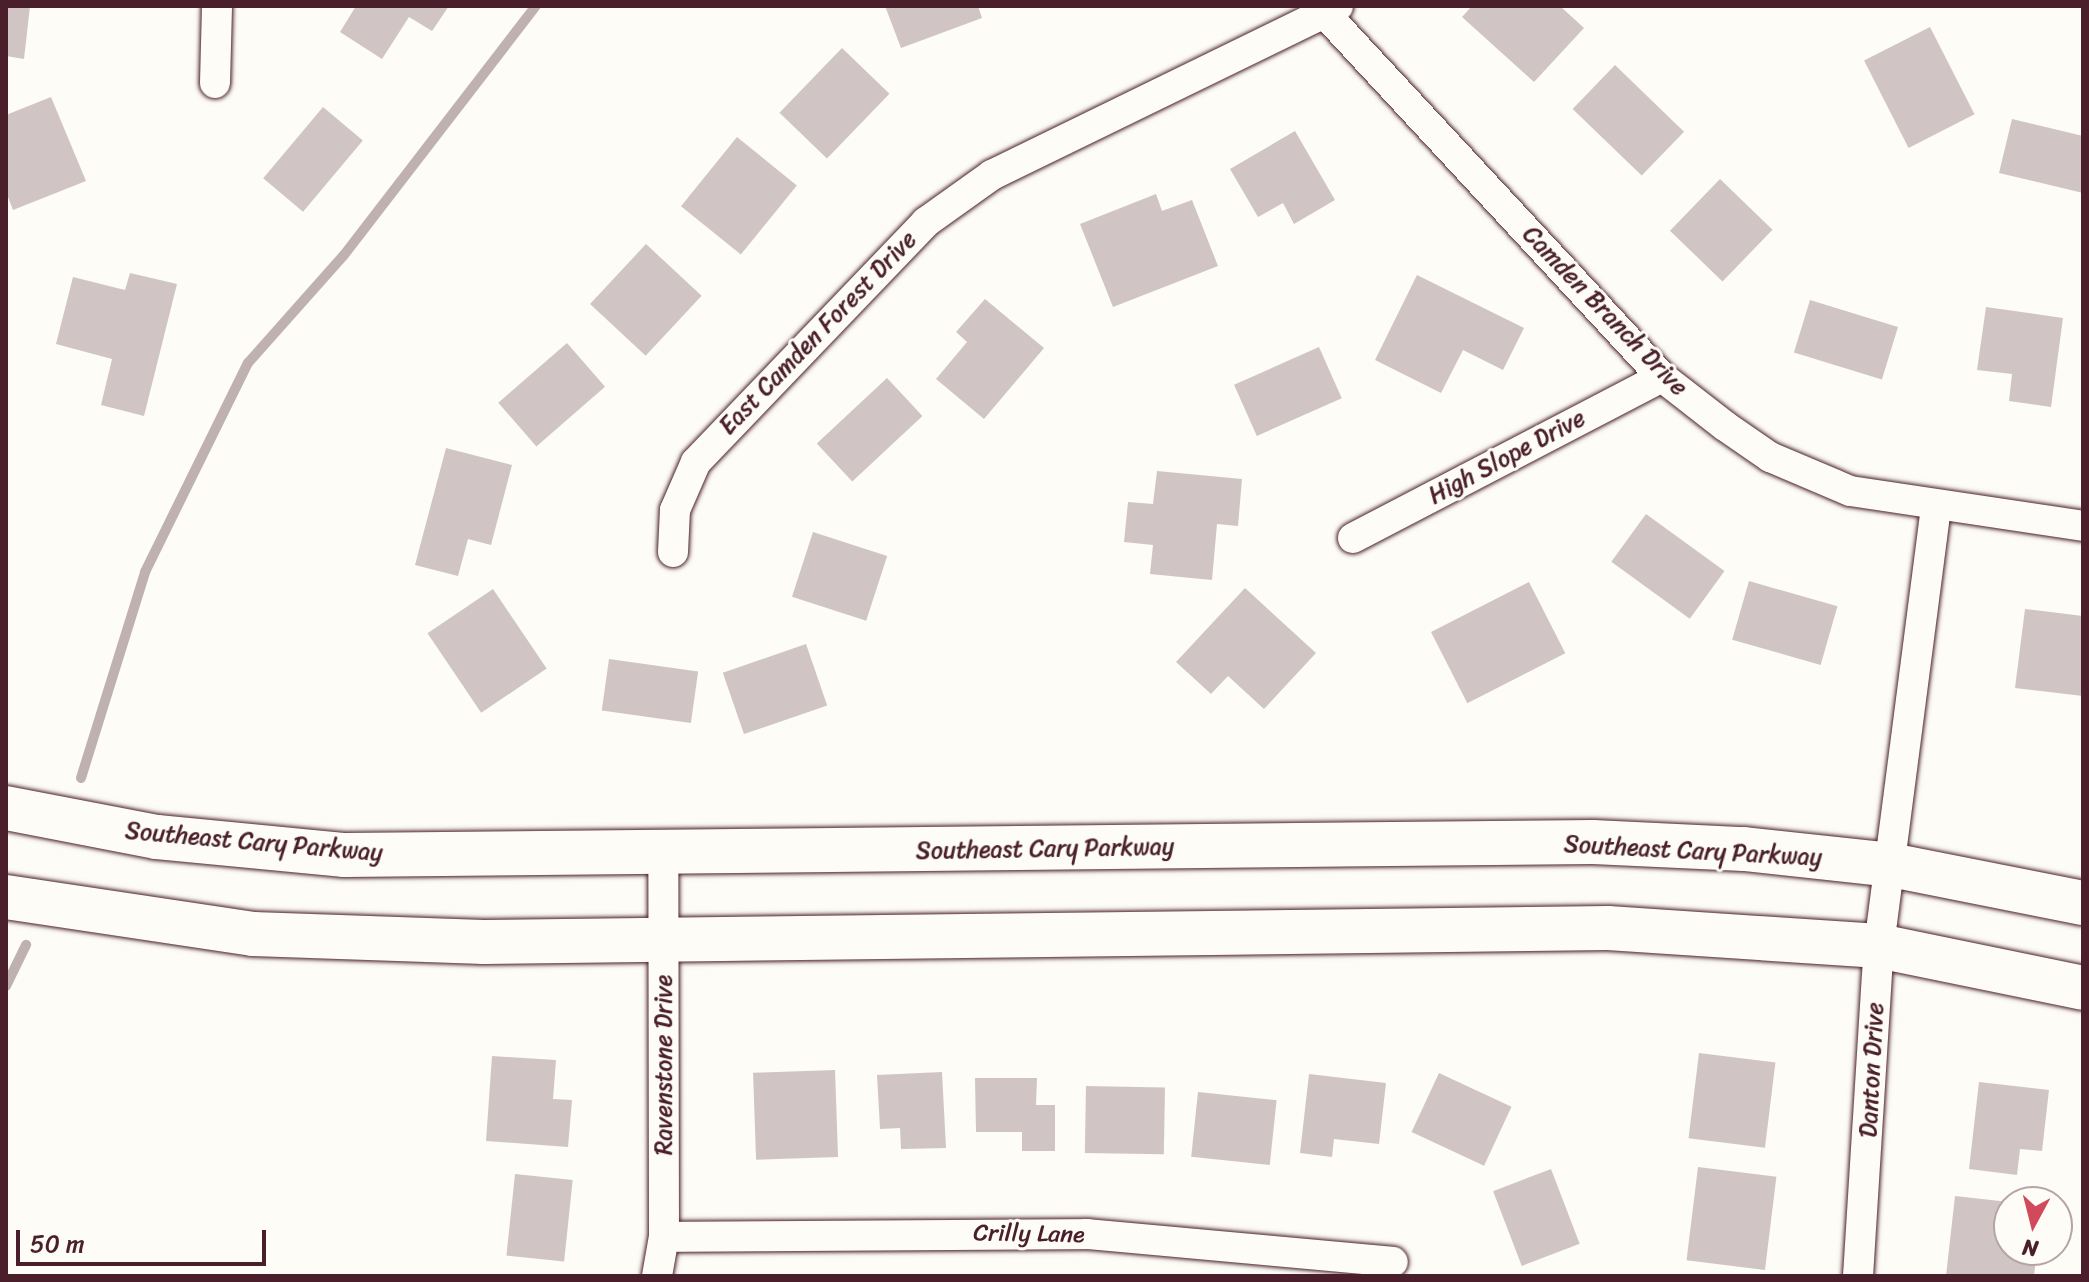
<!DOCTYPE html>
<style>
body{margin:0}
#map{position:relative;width:2089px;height:1282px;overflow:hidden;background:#fdfcf7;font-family:Sriracha,sans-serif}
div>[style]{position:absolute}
.stream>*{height:10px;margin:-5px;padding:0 5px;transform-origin:5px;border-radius:5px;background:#c0b1b1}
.building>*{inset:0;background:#d0c5c4;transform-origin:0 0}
.roads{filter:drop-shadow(0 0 2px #4a1f2b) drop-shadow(0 0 2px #4a1f2b)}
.street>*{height:30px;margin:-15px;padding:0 15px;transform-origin:15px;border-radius:15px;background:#fdfcf7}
.primary>*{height:44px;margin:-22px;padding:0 22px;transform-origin:22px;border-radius:22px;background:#fdfcf7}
span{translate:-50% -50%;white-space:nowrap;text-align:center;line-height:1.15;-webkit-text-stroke:6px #fdfcf7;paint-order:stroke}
.street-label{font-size:24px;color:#4a1f2b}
.frame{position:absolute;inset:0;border:8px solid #4a1f2b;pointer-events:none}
.north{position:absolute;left:1993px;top:1186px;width:80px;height:80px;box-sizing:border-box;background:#fdfcf7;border:2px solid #b5a4a5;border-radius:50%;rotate:187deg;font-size:22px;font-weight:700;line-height:32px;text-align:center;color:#4a1f2b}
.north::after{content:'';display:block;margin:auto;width:28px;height:36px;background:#d1495b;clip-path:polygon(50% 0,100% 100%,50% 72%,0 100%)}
.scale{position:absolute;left:16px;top:1230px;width:250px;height:36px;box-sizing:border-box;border:4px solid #4a1f2b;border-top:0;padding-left:10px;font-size:24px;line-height:28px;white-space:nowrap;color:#4a1f2b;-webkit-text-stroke:6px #fdfcf7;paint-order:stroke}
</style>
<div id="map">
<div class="stream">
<div style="left:81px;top:778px;width:216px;rotate:-72.7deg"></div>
<div style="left:145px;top:572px;width:233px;rotate:-63.8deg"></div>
<div style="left:248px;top:363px;width:144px;rotate:-48.4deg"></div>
<div style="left:344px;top:255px;width:314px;rotate:-52.4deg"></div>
<div style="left:6px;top:986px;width:46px;rotate:-64deg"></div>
</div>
<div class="building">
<div style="clip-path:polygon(6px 6px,30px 6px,24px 59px,6px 56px)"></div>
<div style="clip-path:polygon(356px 6px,449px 6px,432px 31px,409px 17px,382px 59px,340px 32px)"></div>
<div style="clip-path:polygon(885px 6px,978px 6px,982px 18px,901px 48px)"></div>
<div style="clip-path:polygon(1472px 6px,1560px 6px,1584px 28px,1534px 82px,1462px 17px)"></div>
<div style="left:1930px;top:27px;width:98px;height:74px;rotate:63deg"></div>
<div style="left:842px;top:48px;width:66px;height:90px;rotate:44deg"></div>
<div style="left:1615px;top:65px;width:96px;height:61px;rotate:44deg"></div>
<div style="clip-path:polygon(51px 97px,86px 181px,13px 210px,6px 192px,6px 115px)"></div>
<div style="left:323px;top:107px;width:52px;height:93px;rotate:40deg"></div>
<div style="clip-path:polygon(2012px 119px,2083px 136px,2083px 193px,1999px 173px)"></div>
<div style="clip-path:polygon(1295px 131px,1335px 200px,1294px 224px,1283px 203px,1258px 217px,1230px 169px)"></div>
<div style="left:737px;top:137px;width:77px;height:89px;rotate:39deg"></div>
<div style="left:1720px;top:179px;width:73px;height:72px;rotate:44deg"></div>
<div style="clip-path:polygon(1156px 194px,1162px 211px,1192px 200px,1218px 266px,1113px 307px,1080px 224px)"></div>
<div style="left:646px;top:244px;width:76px;height:82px;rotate:43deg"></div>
<div style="clip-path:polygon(130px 273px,177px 284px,144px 416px,101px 405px,112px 359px,56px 344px,73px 277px,125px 290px)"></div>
<div style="clip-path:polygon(1417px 275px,1524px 328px,1503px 370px,1463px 350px,1441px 393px,1375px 360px)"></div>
<div style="clip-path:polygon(985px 299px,1044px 348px,984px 419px,936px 379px,967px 342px,956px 332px)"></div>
<div style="left:1810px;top:300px;width:92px;height:55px;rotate:17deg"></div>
<div style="clip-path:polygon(1986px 307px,2063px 318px,2051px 407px,2009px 401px,2012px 374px,1977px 370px)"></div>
<div style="left:567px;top:343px;width:58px;height:91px;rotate:49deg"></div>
<div style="left:1319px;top:347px;width:56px;height:93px;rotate:66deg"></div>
<div style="left:887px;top:378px;width:52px;height:96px;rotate:47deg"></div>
<div style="clip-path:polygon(446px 448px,512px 465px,491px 545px,468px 539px,458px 576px,415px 565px)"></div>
<div style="clip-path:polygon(1157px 471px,1242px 479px,1238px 526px,1217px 524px,1212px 580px,1150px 574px,1153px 545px,1124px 542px,1128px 502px,1153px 504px)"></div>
<div style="left:1646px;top:514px;width:97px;height:59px;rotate:36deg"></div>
<div style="left:813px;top:532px;width:78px;height:68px;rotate:18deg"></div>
<div style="left:1749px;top:581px;width:92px;height:61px;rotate:16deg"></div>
<div style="left:1529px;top:582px;width:80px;height:110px;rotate:63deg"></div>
<div style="clip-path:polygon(1245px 588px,1316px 653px,1264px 709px,1228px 676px,1211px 694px,1176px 662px)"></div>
<div style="left:493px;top:589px;width:96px;height:79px;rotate:56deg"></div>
<div style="clip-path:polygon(2025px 609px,2083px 616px,2083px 696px,2015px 688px)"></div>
<div style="left:806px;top:644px;width:65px;height:88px;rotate:71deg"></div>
<div style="left:609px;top:659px;width:90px;height:52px;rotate:8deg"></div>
<div style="left:1699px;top:1053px;width:77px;height:86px;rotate:7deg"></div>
<div style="clip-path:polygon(492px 1056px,556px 1060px,553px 1099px,572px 1100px,568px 1147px,486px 1141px)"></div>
<div style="left:835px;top:1070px;width:87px;height:82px;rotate:88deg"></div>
<div style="clip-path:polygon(942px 1072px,946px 1148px,901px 1149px,900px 1128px,880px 1129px,877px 1075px)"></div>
<div style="left:1439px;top:1073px;width:80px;height:65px;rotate:25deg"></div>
<div style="clip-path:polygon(1309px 1074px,1386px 1083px,1379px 1144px,1334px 1139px,1332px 1157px,1300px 1153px)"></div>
<div style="clip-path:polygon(975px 1078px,1037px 1078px,1036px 1105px,1055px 1105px,1055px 1151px,1022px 1151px,1022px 1132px,976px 1132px)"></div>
<div style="clip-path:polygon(1979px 1082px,2049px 1090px,2042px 1151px,2020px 1149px,2017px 1175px,1969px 1169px)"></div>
<div style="left:1086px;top:1086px;width:79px;height:67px;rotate:1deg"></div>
<div style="left:1198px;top:1092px;width:79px;height:65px;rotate:6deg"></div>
<div style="left:1698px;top:1167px;width:79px;height:94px;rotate:7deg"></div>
<div style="left:1551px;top:1169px;width:80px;height:62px;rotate:69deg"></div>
<div style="left:515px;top:1174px;width:58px;height:82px;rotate:6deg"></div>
<div style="clip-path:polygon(1955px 1196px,2009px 1202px,2009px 1250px,2037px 1250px,2034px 1276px,1946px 1276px)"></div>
</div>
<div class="roads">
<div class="street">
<div style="left:1318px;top:6px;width:506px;rotate:47.16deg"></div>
<div style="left:1662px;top:377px;width:80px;rotate:37.9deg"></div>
<div style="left:1725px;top:426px;width:55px;rotate:34.6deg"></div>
<div style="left:1770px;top:457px;width:87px;rotate:23deg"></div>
<div style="left:1850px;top:491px;width:236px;rotate:8.5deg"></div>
<div style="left:215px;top:83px;width:77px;rotate:-88.5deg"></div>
<div style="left:1353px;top:538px;width:348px;rotate:-27.5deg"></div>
<div style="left:673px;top:552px;width:42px;rotate:-87.3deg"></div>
<div style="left:675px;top:510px;width:52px;rotate:-66.4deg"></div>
<div style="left:696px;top:462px;width:332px;rotate:-46.2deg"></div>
<div style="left:926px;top:222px;width:81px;rotate:-35.5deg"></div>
<div style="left:992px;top:175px;width:385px;rotate:-26deg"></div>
<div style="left:664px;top:1237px;width:423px;rotate:-0.4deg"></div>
<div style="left:1087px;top:1234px;width:307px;rotate:5.2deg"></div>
<div style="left:657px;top:1276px;width:40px;rotate:-80deg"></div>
<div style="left:664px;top:1237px;width:384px;rotate:-90.1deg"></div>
<div style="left:1858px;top:1276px;width:331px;rotate:-86.4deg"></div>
<div style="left:1879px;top:946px;width:441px;rotate:-82.6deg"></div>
</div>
<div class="primary">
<div style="left:6px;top:808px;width:154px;rotate:10.9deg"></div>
<div style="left:157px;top:837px;width:189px;rotate:5.5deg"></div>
<div style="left:345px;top:855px;width:1248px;rotate:-0.6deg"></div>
<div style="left:1593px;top:842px;width:151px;rotate:2.7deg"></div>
<div style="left:1744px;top:849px;width:148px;rotate:6.2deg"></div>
<div style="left:1891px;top:865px;width:196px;rotate:11.2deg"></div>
<div style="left:6px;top:897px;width:250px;rotate:8.5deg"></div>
<div style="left:253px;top:934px;width:231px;rotate:2deg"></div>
<div style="left:484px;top:942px;width:1124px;rotate:-0.71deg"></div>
<div style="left:1608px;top:928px;width:272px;rotate:3.8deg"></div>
<div style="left:1879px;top:946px;width:208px;rotate:11.6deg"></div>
</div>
</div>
<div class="street-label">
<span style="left:1605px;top:311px;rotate:46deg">Camden Branch Drive</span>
<span style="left:818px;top:333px;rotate:-46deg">East Camden Forest Drive</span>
<span style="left:1507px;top:457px;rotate:-28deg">High Slope Drive</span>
<span style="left:254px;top:842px;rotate:5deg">Southeast Cary Parkway</span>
<span style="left:1045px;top:849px;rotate:-1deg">Southeast Cary Parkway</span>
<span style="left:1693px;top:851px;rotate:3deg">Southeast Cary Parkway</span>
<span style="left:664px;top:1065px;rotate:-90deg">Ravenstone Drive</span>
<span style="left:1872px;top:1070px;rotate:-87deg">Danton Drive</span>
<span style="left:1029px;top:1234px;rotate:1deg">Crilly Lane</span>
</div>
<div class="frame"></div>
<div class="north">N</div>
<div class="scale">50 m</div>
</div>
